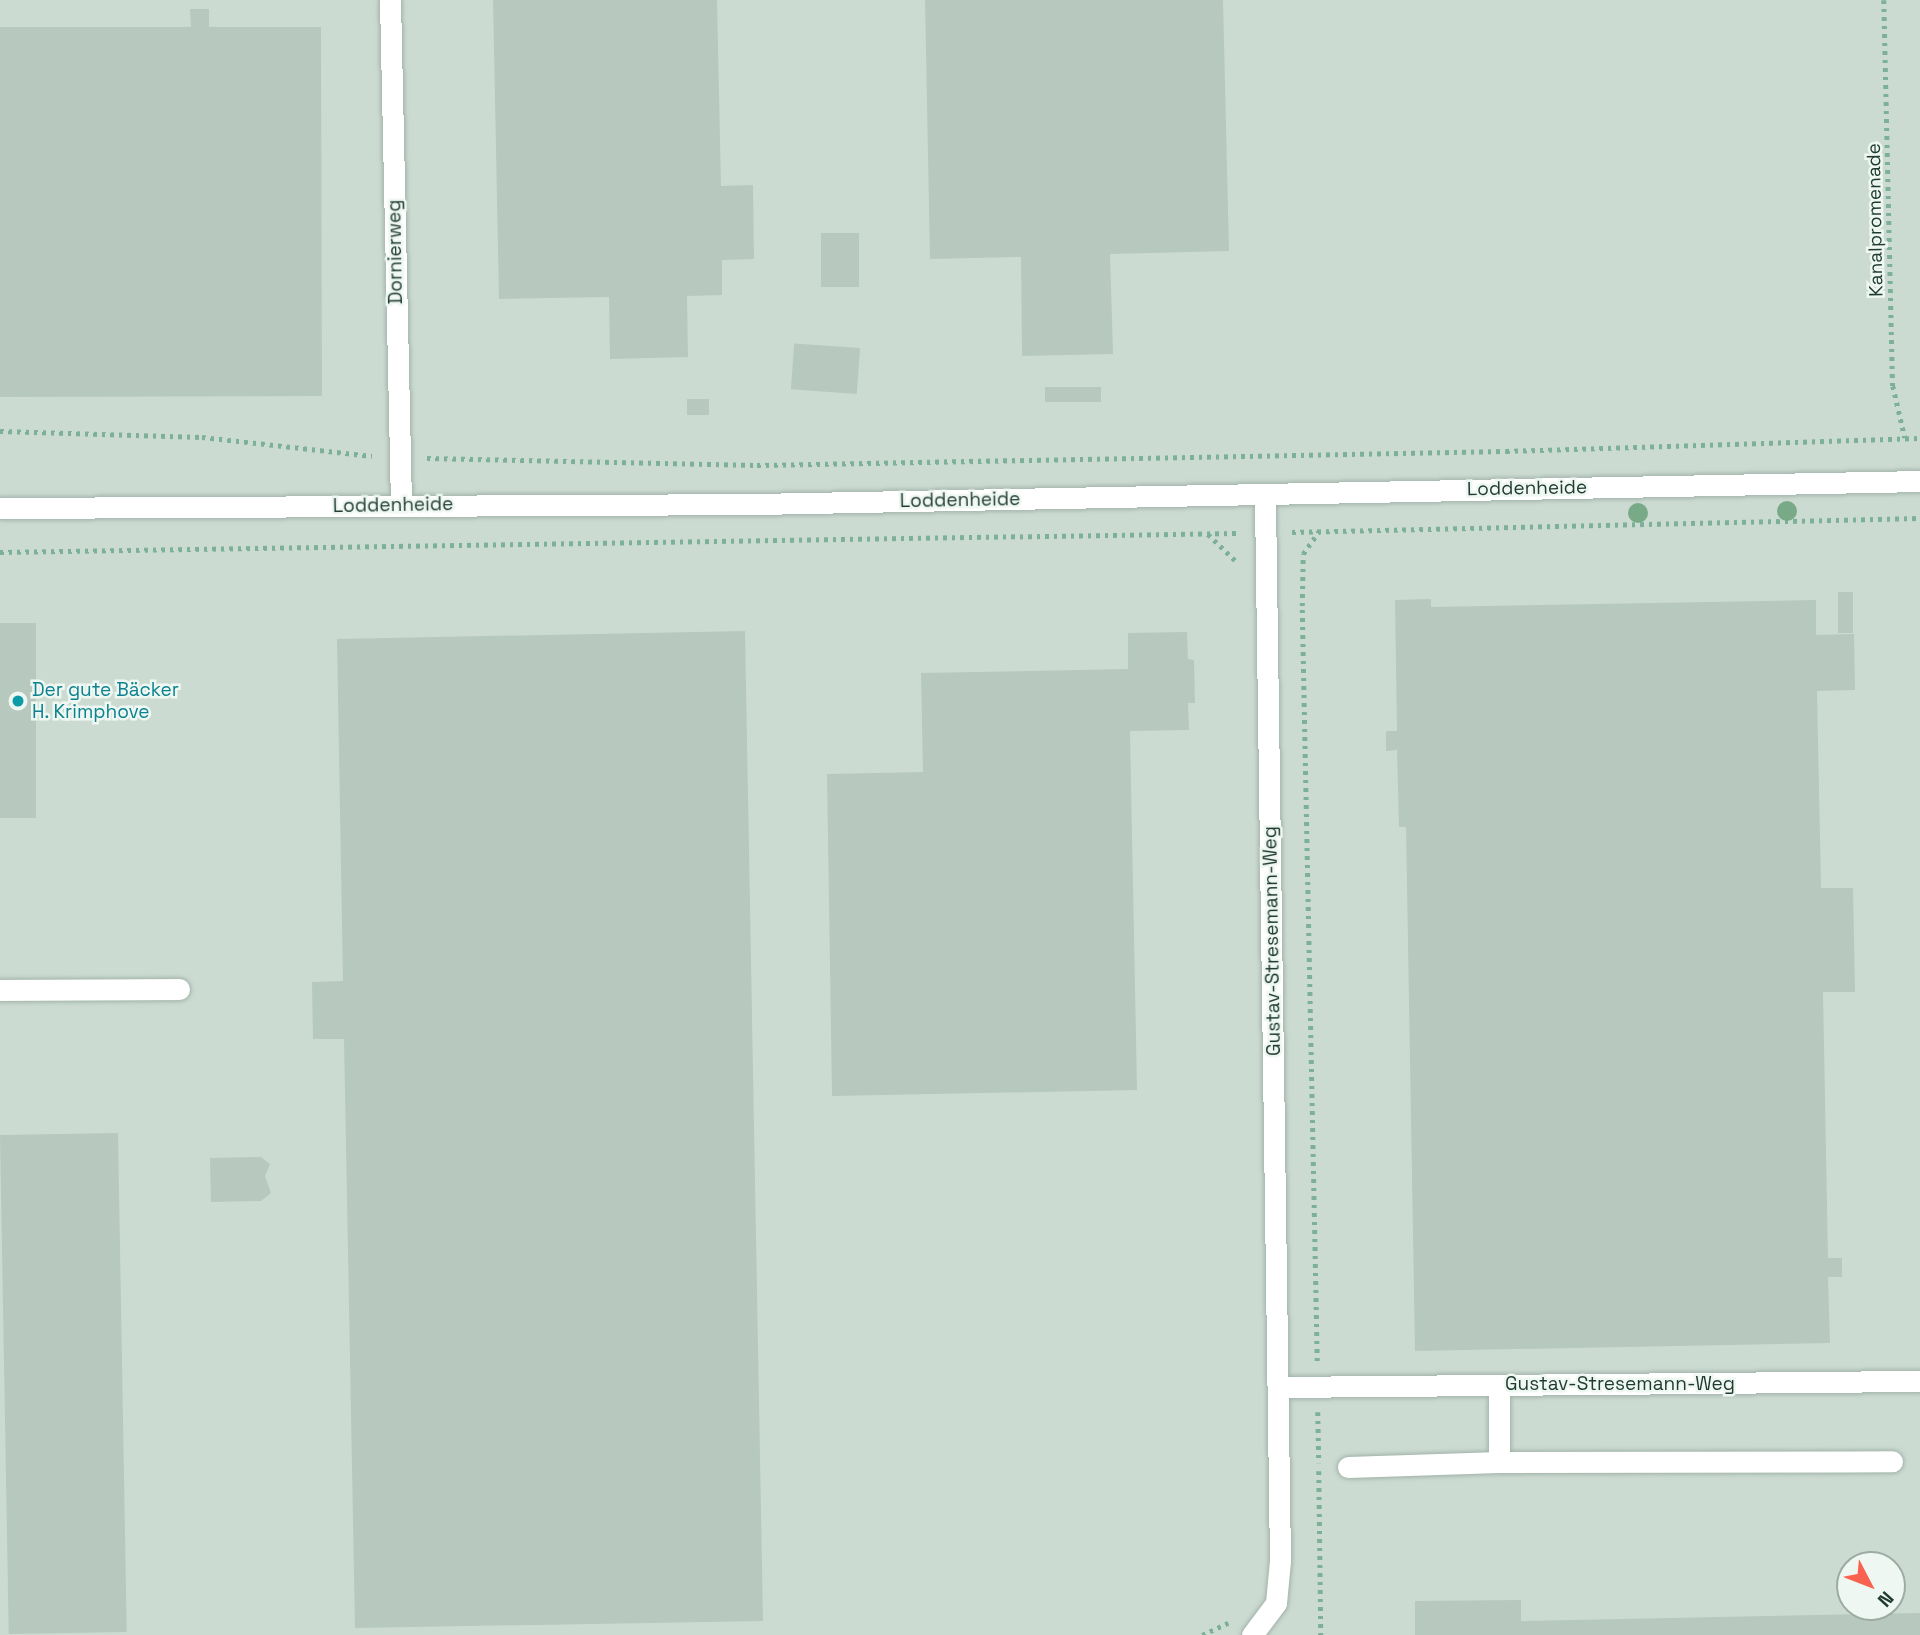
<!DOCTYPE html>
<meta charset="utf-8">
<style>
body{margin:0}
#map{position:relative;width:1920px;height:1635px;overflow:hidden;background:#deebe4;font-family:"Space Grotesk",sans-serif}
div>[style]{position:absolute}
.built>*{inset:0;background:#ccdbd2}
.building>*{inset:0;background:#b7c8bf;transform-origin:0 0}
.path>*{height:4.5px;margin-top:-2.25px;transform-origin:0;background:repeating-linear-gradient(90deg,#7db099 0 3.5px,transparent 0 8.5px)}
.roads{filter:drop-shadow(0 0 2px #a1b3aa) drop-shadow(0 0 2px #a1b3aa)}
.minor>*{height:21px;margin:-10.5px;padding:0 10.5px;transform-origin:10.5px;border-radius:10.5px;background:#fff}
.trees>*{width:20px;height:20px;margin:-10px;border-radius:50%;background:#79aa87}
.dots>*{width:19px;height:19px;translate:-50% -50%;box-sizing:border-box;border:4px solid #eff7f2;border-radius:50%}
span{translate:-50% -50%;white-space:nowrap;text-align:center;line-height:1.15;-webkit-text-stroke:5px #eff7f2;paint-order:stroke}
.street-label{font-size:19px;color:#1f3b30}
.culture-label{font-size:19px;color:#0d838f}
.left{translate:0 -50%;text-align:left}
.north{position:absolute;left:1836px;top:1551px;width:70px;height:70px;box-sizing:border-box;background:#eff7f2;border:2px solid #9caca4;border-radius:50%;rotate:132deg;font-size:19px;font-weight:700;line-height:28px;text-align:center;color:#1f3b30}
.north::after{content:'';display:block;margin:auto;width:24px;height:32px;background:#f9624e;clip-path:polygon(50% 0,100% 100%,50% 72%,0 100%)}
</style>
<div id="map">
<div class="built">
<div style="clip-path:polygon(evenodd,0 0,1920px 0,1920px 1635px,0 1635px,0 0,1850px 1565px,1892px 1565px,1892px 1607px,1850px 1607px,1850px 1565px)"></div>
</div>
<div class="building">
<div style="clip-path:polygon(493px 0,717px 0,721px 186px,753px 185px,754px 259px,722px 260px,722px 295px,687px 296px,688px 357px,610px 359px,609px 297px,499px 299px)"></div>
<div style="clip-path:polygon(925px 0,1223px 0,1229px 251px,1110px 254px,1113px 354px,1022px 356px,1021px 257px,930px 259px)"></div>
<div style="clip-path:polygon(190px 9px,209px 9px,209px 27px,321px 27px,322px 396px,0 397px,0 27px,191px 27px)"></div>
<div style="left:821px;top:233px;width:38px;height:54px"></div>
<div style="left:860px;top:348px;width:46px;height:66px;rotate:94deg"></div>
<div style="left:1045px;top:387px;width:56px;height:15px"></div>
<div style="left:709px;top:399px;width:16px;height:22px;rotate:90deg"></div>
<div style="left:1838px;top:592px;width:15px;height:41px"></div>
<div style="clip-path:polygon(1431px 599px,1431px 607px,1816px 600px,1816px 635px,1854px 634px,1855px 690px,1817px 691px,1821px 888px,1853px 888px,1855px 992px,1823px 992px,1828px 1258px,1842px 1258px,1842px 1277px,1828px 1277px,1830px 1343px,1415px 1351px,1406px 827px,1399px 827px,1397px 750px,1386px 751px,1386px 731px,1397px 731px,1395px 600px)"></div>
<div style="left:0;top:623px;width:36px;height:195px"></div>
<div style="clip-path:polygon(745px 631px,763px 1621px,355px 1628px,344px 1039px,313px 1039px,312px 982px,343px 981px,337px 639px)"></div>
<div style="clip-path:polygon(1187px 632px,1188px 659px,1194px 660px,1195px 703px,1188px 703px,1189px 730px,1130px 731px,1137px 1090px,832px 1096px,827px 774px,923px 772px,921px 673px,1128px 669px,1128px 633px)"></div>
<div style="left:118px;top:1133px;width:499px;height:118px;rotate:89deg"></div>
<div style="clip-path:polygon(261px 1157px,270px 1164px,265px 1176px,271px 1193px,261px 1201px,211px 1202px,210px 1158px)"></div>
<div style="clip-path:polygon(1521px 1600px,1521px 1621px,1920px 1613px,1920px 1635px,1415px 1635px,1415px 1601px)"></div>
</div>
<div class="path">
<div style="left:1884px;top:0;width:386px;rotate:88.7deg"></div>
<div style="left:1893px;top:386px;width:53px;rotate:77deg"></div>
<div style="left:0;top:431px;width:202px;rotate:1.7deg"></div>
<div style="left:202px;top:437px;width:171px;rotate:6.4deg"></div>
<div style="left:427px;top:458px;width:330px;rotate:1.2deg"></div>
<div style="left:757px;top:465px;width:749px;rotate:-1.07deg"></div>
<div style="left:1506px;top:451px;width:414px;rotate:-1.8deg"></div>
<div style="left:1292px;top:532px;width:628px;rotate:-1.28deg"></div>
<div style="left:1208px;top:534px;width:40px;rotate:44deg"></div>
<div style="left:0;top:552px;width:1238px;rotate:-0.88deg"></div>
<div style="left:1317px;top:1361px;width:755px;rotate:-91.14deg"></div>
<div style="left:1302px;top:606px;width:52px;rotate:-88.9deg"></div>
<div style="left:1303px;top:554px;width:28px;rotate:-55deg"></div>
<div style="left:1318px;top:1412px;width:51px;rotate:88.9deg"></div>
<div style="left:1319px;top:1471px;width:164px;rotate:89.3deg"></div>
<div style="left:1202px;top:1635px;width:29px;rotate:-25deg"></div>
</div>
<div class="roads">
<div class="minor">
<div style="left:390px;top:0;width:504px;rotate:88.75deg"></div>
<div style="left:0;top:508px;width:756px;rotate:-0.3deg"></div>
<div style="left:756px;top:504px;width:1164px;rotate:-1.13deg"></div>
<div style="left:0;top:990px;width:179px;rotate:-0.3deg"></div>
<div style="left:1499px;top:1385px;width:77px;rotate:90deg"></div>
<div style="left:1278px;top:1387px;width:642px;rotate:-0.54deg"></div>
<div style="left:1348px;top:1467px;width:151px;rotate:-1.9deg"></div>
<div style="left:1499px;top:1462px;width:393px;rotate:-0.1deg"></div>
<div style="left:1252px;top:1635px;width:40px;rotate:-53deg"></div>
<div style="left:1276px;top:1603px;width:42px;rotate:-84.6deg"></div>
<div style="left:1280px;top:1561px;width:1066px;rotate:-90.81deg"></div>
</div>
</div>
<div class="trees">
<div style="left:1787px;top:511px"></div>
<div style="left:1638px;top:513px"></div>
</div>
<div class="dots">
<div style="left:18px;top:701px;background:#0f9aa8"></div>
</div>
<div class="street-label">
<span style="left:1875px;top:220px;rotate:-91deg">Kanalpromenade</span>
<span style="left:395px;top:252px;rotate:-91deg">Dornierweg</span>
<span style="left:1527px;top:488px;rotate:-1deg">Loddenheide</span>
<span style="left:960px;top:500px;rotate:-1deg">Loddenheide</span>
<span style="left:393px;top:505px;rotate:-1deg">Loddenheide</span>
<span style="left:1272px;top:941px;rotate:-91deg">Gustav-Stresemann-Weg</span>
<span style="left:1620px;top:1384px">Gustav-Stresemann-Weg</span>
</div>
<div class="culture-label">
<span class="left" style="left:32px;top:701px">Der gute Bäcker<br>H. Krimphove</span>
</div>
<div class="north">N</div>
</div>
